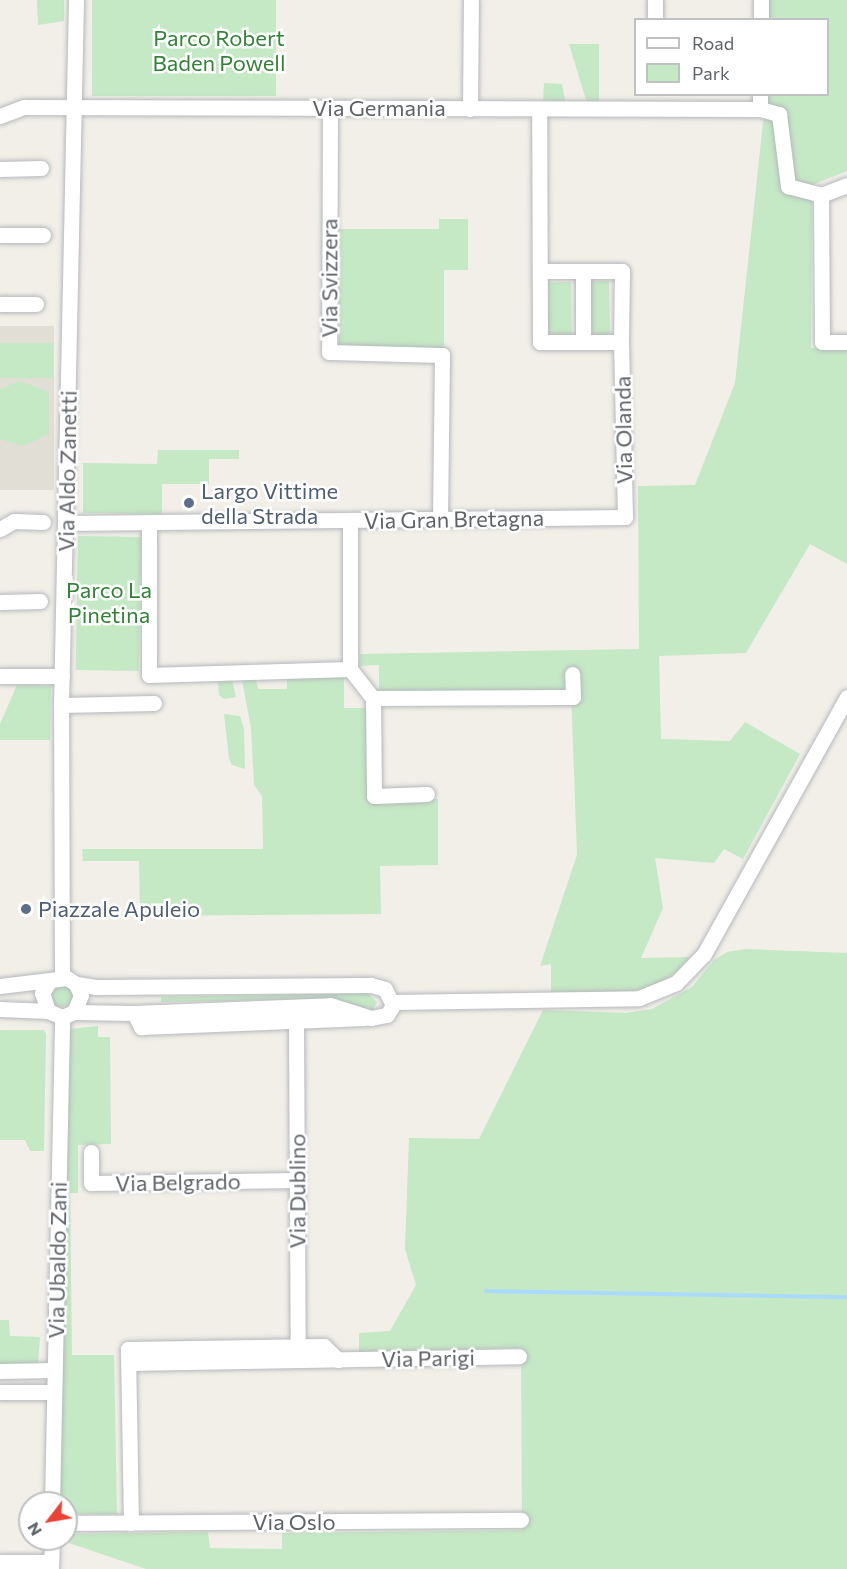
<!DOCTYPE html>
<style>
body{margin:0}
#map{position:relative;width:847px;height:1569px;overflow:hidden;background:#f1efe8;font-family:Commissioner,sans-serif}
div>[style]{position:absolute}
.education>*{inset:0;background:#e1ded6;transform-origin:0 0}
.green>*{inset:0;background:#c5e8c5;transform-origin:0 0}
.round{border-radius:50%}
.stream>*{height:4px;margin:-2px;padding:0 2px;transform-origin:2px;border-radius:2px;background:#aadaff}
.roads{filter:drop-shadow(0 0 2px #b5b8bc) drop-shadow(0 0 2px #b5b8bc)}
.minor>*{height:15px;margin:-7.5px;padding:0 7.5px;transform-origin:7.5px;border-radius:7.5px;background:#fff}
.dots>*{width:16px;height:16px;translate:-50% -50%;box-sizing:border-box;border:3px solid #fff;border-radius:50%}
span{translate:-50% -50%;white-space:nowrap;text-align:center;line-height:1.15;-webkit-text-stroke:5px #fff;paint-order:stroke}
.park-label{font-size:22px;color:#348238}
.street-label{font-size:22px;color:#5f6368}
.service-label{font-size:22px;color:#4e5e75}
.left{translate:0 -50%;text-align:left}
.legend{position:absolute;left:634px;top:18px;width:195px;height:78px;box-sizing:border-box;background:#fff;border:2px solid #bfc1c3;margin:0;padding:8px 10px;list-style:none;font-size:18px;color:#5f6368}
.legend li{display:flex;align-items:center;gap:12px;height:30px}
.legend b{width:30px;border:2px solid #bfc1c3}
.north{position:absolute;left:18px;top:1491px;width:60px;height:60px;box-sizing:border-box;background:#fff;border:2px solid #bfc1c3;border-radius:50%;rotate:239deg;font-size:16px;font-weight:700;line-height:24px;text-align:center;color:#5f6368}
.north::after{content:'';display:block;margin:auto;width:21px;height:27px;background:#ea4335;clip-path:polygon(50% 0,100% 100%,50% 72%,0 100%)}
</style>
<div id="map">
<div class="education">
<div style="left:54px;top:326px;width:164px;height:54px;rotate:90deg"></div>
</div>
<div class="green">
<div style="clip-path:polygon(37px 0,64px 0,64px 21px,38px 25px)"></div>
<div style="left:92px;top:0;width:184px;height:96px"></div>
<div style="clip-path:polygon(766px 0,847px 0,847px 171px,812px 185px,811px 348px,847px 348px,847px 564px,810px 544px,746px 653px,659px 656px,661px 739px,730px 741px,745px 722px,800px 754px,743px 859px,724px 849px,714px 863px,655px 858px,663px 908px,641px 958px,690px 957px,677px 971px,658px 984px,632px 992px,551px 992px,551px 964px,540px 966px,577px 855px,571px 690px,379px 693px,379px 665px,359px 666px,360px 654px,639px 649px,638px 486px,695px 485px,735px 383px,766px 95px,828px 94px,828px 20px,766px 19px)"></div>
<div style="clip-path:polygon(569px 44px,599px 44px,599px 103px,587px 103px)"></div>
<div style="clip-path:polygon(544px 83px,562px 84px,566px 106px,543px 105px)"></div>
<div style="clip-path:polygon(439px 219px,468px 219px,468px 270px,444px 270px,444px 348px,339px 347px,339px 229px,439px 229px)"></div>
<div style="left:609px;top:281px;width:54px;height:18px;rotate:89deg"></div>
<div style="left:571px;top:282px;width:54px;height:25px;rotate:89deg"></div>
<div style="left:0;top:343px;width:53px;height:35px"></div>
<div style="clip-path:polygon(20px 381px,49px 392px,49px 434px,23px 446px,0 439px,0 389px)"></div>
<div style="clip-path:polygon(158px 450px,239px 450px,239px 459px,209px 459px,209px 484px,162px 484px,162px 514px,83px 513px,83px 463px,157px 464px)"></div>
<div style="left:78px;top:536px;width:63px;height:134px;rotate:1deg"></div>
<div style="clip-path:polygon(344px 677px,344px 708px,368px 708px,369px 799px,438px 799px,438px 865px,380px 866px,381px 914px,140px 916px,139px 861px,83px 861px,82px 849px,263px 849px,262px 796px,254px 785px,251px 728px,242px 680px,256px 680px,258px 689px,287px 689px,287px 678px)"></div>
<div style="clip-path:polygon(232px 680px,236px 697px,224px 699px,219px 695px,218px 681px)"></div>
<div style="clip-path:polygon(17px 685px,51px 686px,50px 740px,0 740px,0 724px)"></div>
<div style="clip-path:polygon(224px 714px,240px 716px,244px 729px,245px 769px,232px 765px,229px 758px)"></div>
<div style="clip-path:polygon(746px 949px,847px 953px,847px 1569px,146px 1569px,60px 1540px,66px 1539px,66px 1534px,208px 1532px,210px 1548px,282px 1549px,282px 1533px,522px 1530px,521px 1348px,359px 1352px,359px 1333px,390px 1331px,416px 1285px,405px 1249px,409px 1138px,479px 1139px,543px 1010px,626px 1013px,652px 1009px,692px 987px,714px 960px,727px 952px)"></div>
<div class="round" style="left:51px;top:985px;width:22px;height:22px"></div>
<div style="clip-path:polygon(367px 993px,377px 1002px,371px 1013px,331px 999px,161px 1002px,161px 997px)"></div>
<div style="clip-path:polygon(98px 1026px,98px 1037px,110px 1037px,111px 1144px,78px 1145px,78px 1193px,70px 1193px,72px 1355px,114px 1355px,117px 1514px,66px 1514px,66px 1503px,60px 1503px,69px 1029px)"></div>
<div style="clip-path:polygon(0 1030px,44px 1030px,46px 1034px,44px 1151px,30px 1151px,25px 1140px,0 1140px)"></div>
<div style="clip-path:polygon(0 1320px,9px 1320px,10px 1336px,40px 1337px,38px 1365px,0 1366px)"></div>
</div>
<div class="stream">
<div style="left:486px;top:1291px;width:361px;rotate:1deg"></div>
</div>
<div class="roads">
<div class="minor">
<div style="left:655px;top:20px;width:20px;rotate:-90deg"></div>
<div style="left:761px;top:20px;width:20px;rotate:-90deg"></div>
<div style="left:330px;top:108px;width:244px;rotate:90.2deg"></div>
<div style="left:329px;top:352px;width:113px;rotate:1.5deg"></div>
<div style="left:442px;top:355px;width:164px;rotate:90.7deg"></div>
<div style="left:470px;top:109px;width:109px;rotate:-89.5deg"></div>
<div style="left:760px;top:109px;width:20px;rotate:15deg"></div>
<div style="left:779px;top:114px;width:73px;rotate:82.9deg"></div>
<div style="left:788px;top:186px;width:34px;rotate:15deg"></div>
<div style="left:821px;top:195px;width:28px;rotate:-21deg"></div>
<div style="left:0;top:116px;width:26px;rotate:-21deg"></div>
<div style="left:24px;top:107px;width:736px;rotate:0.16deg"></div>
<div style="left:760px;top:109px;width:15px;rotate:-90deg"></div>
<div style="left:0;top:169px;width:41px;rotate:-1.4deg"></div>
<div style="left:821px;top:195px;width:147px;rotate:89.6deg"></div>
<div style="left:822px;top:342px;width:25px"></div>
<div style="left:0;top:235px;width:43px"></div>
<div style="left:540px;top:271px;width:82px"></div>
<div style="left:622px;top:271px;width:71px;rotate:90.8deg"></div>
<div style="left:583px;top:271px;width:71px;rotate:90deg"></div>
<div style="left:0;top:304px;width:36px"></div>
<div style="left:350px;top:520px;width:149px;rotate:90deg"></div>
<div style="left:66px;top:523px;width:559px;rotate:-0.61deg"></div>
<div style="left:625px;top:517px;width:175px;rotate:-91.3deg"></div>
<div style="left:621px;top:342px;width:81px;rotate:180deg"></div>
<div style="left:540px;top:342px;width:233px;rotate:-90.2deg"></div>
<div style="left:149px;top:523px;width:152px;rotate:90deg"></div>
<div style="left:149px;top:675px;width:201px;rotate:-1.7deg"></div>
<div style="left:350px;top:669px;width:37px;rotate:52deg"></div>
<div style="left:373px;top:698px;width:200px;rotate:-0.3deg"></div>
<div style="left:573px;top:697px;width:23px;rotate:-92deg"></div>
<div style="left:0;top:529px;width:16px;rotate:-30deg"></div>
<div style="left:14px;top:521px;width:29px;rotate:2deg"></div>
<div style="left:0;top:602px;width:40px;rotate:-1.4deg"></div>
<div style="left:0;top:676px;width:62px"></div>
<div style="left:373px;top:698px;width:98px;rotate:89.4deg"></div>
<div style="left:374px;top:796px;width:53px;rotate:-2.2deg"></div>
<div style="left:61px;top:705px;width:93px;rotate:-1.2deg"></div>
<div style="left:62px;top:977px;width:272px;rotate:-90.2deg"></div>
<div style="left:61px;top:705px;width:705px;rotate:-88.78deg"></div>
<div style="left:0;top:986px;width:67px;rotate:-6.8deg"></div>
<div style="left:67px;top:978px;width:11px;rotate:34deg"></div>
<div style="left:76px;top:984px;width:12px;rotate:66deg"></div>
<div style="left:81px;top:995px;width:18px;rotate:112deg"></div>
<div style="left:74px;top:1012px;width:13px;rotate:157deg"></div>
<div style="left:62px;top:1017px;width:15px;rotate:-157deg"></div>
<div style="left:48px;top:1011px;width:19px;rotate:-108deg"></div>
<div style="left:42px;top:993px;width:13px;rotate:-58deg"></div>
<div style="left:393px;top:1002px;width:246px;rotate:-0.9deg"></div>
<div style="left:639px;top:998px;width:40px;rotate:-22deg"></div>
<div style="left:676px;top:983px;width:40px;rotate:-46deg"></div>
<div style="left:704px;top:954px;width:294px;rotate:-60.9deg"></div>
<div style="left:0;top:1009px;width:48px;rotate:2.4deg"></div>
<div style="left:74px;top:1012px;width:60px;rotate:1deg"></div>
<div style="left:134px;top:1013px;width:196px;rotate:-2.3deg"></div>
<div style="left:330px;top:1005px;width:43px;rotate:17.6deg"></div>
<div style="left:371px;top:1018px;width:16px;rotate:-11deg"></div>
<div style="left:387px;top:1015px;width:12px;rotate:-59deg"></div>
<div style="left:393px;top:1005px;width:18px;rotate:-117deg"></div>
<div style="left:385px;top:989px;width:15px;rotate:-164deg"></div>
<div style="left:371px;top:985px;width:275px;rotate:179.6deg"></div>
<div style="left:96px;top:987px;width:20px;rotate:-171deg"></div>
<div style="left:134px;top:1013px;width:16px;rotate:63deg"></div>
<div style="left:141px;top:1027px;width:224px;rotate:-2.3deg"></div>
<div style="left:296px;top:1022px;width:332px;rotate:89.7deg"></div>
<div style="left:91px;top:1152px;width:31px;rotate:90deg"></div>
<div style="left:91px;top:1183px;width:206px;rotate:-0.8deg"></div>
<div style="left:129px;top:1363px;width:390px;rotate:-1deg"></div>
<div style="left:0;top:1371px;width:54px;rotate:-1.1deg"></div>
<div style="left:0;top:1392px;width:54px"></div>
<div style="left:52px;top:1503px;width:486px;rotate:-88.8deg"></div>
<div style="left:66px;top:1523px;width:455px;rotate:-0.4deg"></div>
<div style="left:131px;top:1523px;width:174px;rotate:-91deg"></div>
<div style="left:128px;top:1349px;width:196px;rotate:-0.9deg"></div>
<div style="left:324px;top:1346px;width:20px;rotate:45deg"></div>
<div style="left:0;top:1562px;width:51px"></div>
<div style="left:51px;top:1569px;width:30px;rotate:-88deg"></div>
</div>
</div>
<div class="dots">
<div style="left:189px;top:503px;background:#5c6f8a"></div>
<div style="left:26px;top:909px;background:#5c6f8a"></div>
</div>
<div class="park-label">
<span style="left:219px;top:50px">Parco Robert<br>Baden Powell</span>
<span style="left:109px;top:602px">Parco La<br>Pinetina</span>
</div>
<div class="street-label">
<span style="left:379px;top:108px">Via Germania</span>
<span style="left:329px;top:278px;rotate:-90deg">Via Svizzera</span>
<span style="left:623px;top:430px;rotate:-91deg">Via Olanda</span>
<span style="left:67px;top:471px;rotate:-89deg">Via Aldo Zanetti</span>
<span style="left:454px;top:519px;rotate:-1deg">Via Gran Bretagna</span>
<span style="left:178px;top:1182px;rotate:-1deg">Via Belgrado</span>
<span style="left:297px;top:1191px;rotate:-90deg">Via Dublino</span>
<span style="left:57px;top:1260px;rotate:-89deg">Via Ubaldo Zani</span>
<span style="left:428px;top:1358px;rotate:-1deg">Via Parigi</span>
<span style="left:294px;top:1522px">Via Oslo</span>
</div>
<div class="service-label">
<span class="left" style="left:201px;top:503px">Largo Vittime<br>della Strada</span>
<span class="left" style="left:38px;top:909px">Piazzale Apuleio</span>
</div>
<ul class="legend">
<li><b style="height:8px;background:#fff"></b>Road</li>
<li><b style="height:16px;background:#c5e8c5"></b>Park</li>
</ul>
<div class="north">N</div>
</div>
